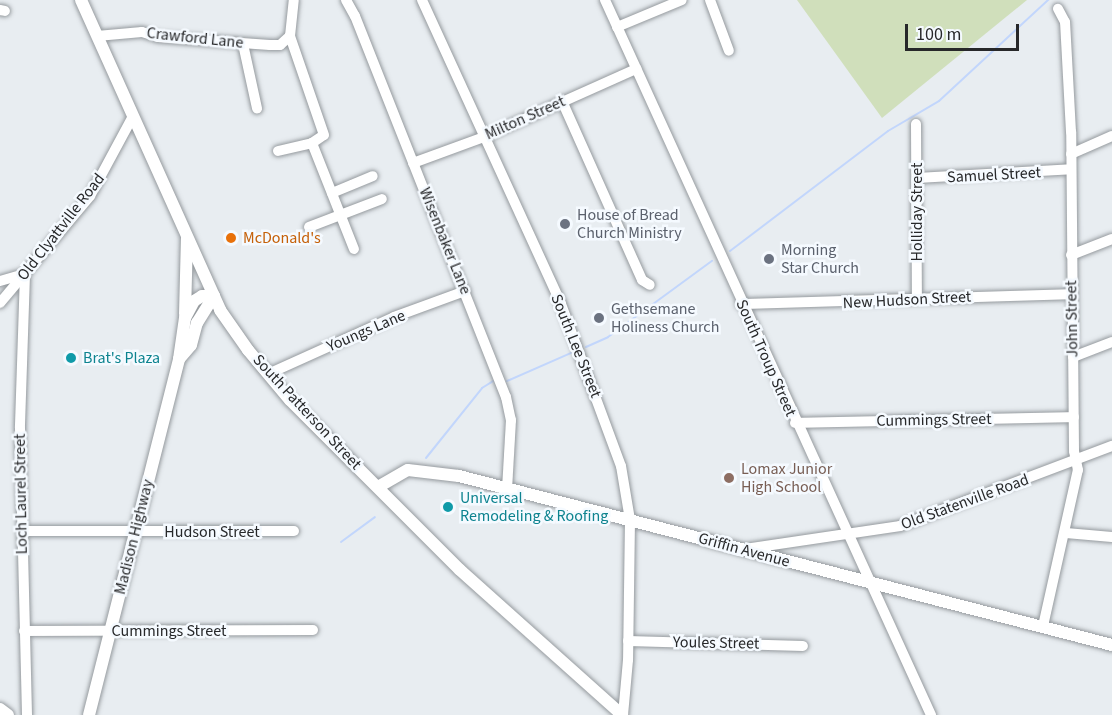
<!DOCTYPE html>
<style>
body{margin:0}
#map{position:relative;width:1112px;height:715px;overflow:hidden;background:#e8edf1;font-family:"Source Sans 3",sans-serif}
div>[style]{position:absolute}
.green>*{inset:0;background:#d0dfbb}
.stream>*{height:2px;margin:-1px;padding:0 1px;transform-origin:1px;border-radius:1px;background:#c2d6fc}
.roads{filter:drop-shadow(0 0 2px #959a9e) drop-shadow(0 0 2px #959a9e)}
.minor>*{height:10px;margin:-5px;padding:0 5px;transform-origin:5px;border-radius:5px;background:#fff}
.major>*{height:12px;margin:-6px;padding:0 6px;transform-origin:6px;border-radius:6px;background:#fff}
.dots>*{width:16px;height:16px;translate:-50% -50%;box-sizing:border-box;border:3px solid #f5faff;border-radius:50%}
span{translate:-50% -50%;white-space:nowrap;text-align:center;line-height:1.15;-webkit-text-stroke:5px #f5faff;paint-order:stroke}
.street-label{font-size:16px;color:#27282a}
.worship-label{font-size:16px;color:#5b616d}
.left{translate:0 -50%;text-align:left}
.food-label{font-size:16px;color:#c56008}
.culture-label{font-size:16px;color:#0d838f}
.education-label{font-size:16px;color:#785e54}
.scale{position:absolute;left:905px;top:24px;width:114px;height:27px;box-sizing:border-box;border:3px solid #27282a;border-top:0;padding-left:8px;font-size:18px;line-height:21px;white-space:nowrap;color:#27282a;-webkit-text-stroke:4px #f5faff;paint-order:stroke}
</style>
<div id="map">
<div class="green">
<div style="clip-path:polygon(797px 0,1027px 0,882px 118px)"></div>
</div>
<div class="stream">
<div style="left:730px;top:251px;width:198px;rotate:-37.2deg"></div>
<div style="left:888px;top:131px;width:59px;rotate:-30.5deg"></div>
<div style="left:939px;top:101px;width:149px;rotate:-42.8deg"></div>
<div style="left:586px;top:347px;width:24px;rotate:-24deg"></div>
<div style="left:608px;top:337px;width:129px;rotate:-36.2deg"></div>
<div style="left:507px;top:381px;width:72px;rotate:-23.7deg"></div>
<div style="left:426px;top:458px;width:90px;rotate:-51.3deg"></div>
<div style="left:482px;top:388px;width:13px;rotate:-32deg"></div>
<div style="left:341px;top:542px;width:42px;rotate:-36.3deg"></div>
</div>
<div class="roads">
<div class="minor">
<div style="left:346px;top:0;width:18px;rotate:61deg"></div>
<div style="left:355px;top:16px;width:410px;rotate:68.4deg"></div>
<div style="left:506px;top:397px;width:24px;rotate:78deg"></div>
<div style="left:511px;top:420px;width:69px;rotate:93.3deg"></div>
<div style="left:422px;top:0;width:334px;rotate:65.4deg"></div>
<div style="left:561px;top:304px;width:173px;rotate:69.7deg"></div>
<div style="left:621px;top:466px;width:55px;rotate:80.5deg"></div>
<div style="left:630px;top:520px;width:140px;rotate:90.8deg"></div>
<div style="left:628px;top:660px;width:55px;rotate:95.2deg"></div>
<div style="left:605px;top:0;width:786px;rotate:65.49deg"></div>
<div style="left:710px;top:0;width:54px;rotate:69.6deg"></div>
<div style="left:0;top:10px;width:5px;rotate:11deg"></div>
<div style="left:617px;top:27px;width:70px;rotate:-22.6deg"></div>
<div style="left:97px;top:36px;width:45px;rotate:-5.1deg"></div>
<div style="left:142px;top:32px;width:17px;rotate:17deg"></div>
<div style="left:158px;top:37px;width:112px;rotate:4.1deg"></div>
<div style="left:270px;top:45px;width:10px"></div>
<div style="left:280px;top:45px;width:13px;rotate:-42deg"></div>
<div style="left:243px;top:44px;width:66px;rotate:77.7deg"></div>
<div style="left:562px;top:101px;width:196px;rotate:65.9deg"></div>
<div style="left:642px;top:280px;width:9px;rotate:32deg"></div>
<div style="left:916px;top:124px;width:175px;rotate:89.7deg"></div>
<div style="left:312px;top:143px;width:114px;rotate:68.4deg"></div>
<div style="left:278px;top:151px;width:35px;rotate:-13deg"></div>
<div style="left:312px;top:143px;width:14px;rotate:-34deg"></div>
<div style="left:324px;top:135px;width:105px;rotate:-109deg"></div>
<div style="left:290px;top:36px;width:36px;rotate:-84deg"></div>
<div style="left:1071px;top:154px;width:45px;rotate:-23.7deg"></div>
<div style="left:413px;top:163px;width:76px;rotate:-20.1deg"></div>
<div style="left:484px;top:137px;width:167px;rotate:-24.1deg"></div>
<div style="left:917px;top:178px;width:154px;rotate:-3.3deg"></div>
<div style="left:332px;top:193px;width:44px;rotate:-22.5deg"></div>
<div style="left:309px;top:227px;width:78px;rotate:-21deg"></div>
<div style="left:1071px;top:255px;width:44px;rotate:-21.3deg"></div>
<div style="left:0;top:281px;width:26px;rotate:-16deg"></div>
<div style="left:25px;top:274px;width:154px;rotate:91.9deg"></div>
<div style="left:20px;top:428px;width:287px;rotate:88.6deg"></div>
<div style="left:0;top:303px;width:140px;rotate:-49.9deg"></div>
<div style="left:90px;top:196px;width:91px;rotate:-61.7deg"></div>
<div style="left:741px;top:304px;width:331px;rotate:-1.7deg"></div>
<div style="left:1073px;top:357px;width:42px;rotate:-21deg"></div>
<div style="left:268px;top:374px;width:138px;rotate:-24.3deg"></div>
<div style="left:394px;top:317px;width:76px;rotate:-20.1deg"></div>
<div style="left:795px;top:423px;width:279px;rotate:-1.2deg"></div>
<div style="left:22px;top:531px;width:272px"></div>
<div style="left:1066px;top:533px;width:46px;rotate:5deg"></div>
<div style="left:745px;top:549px;width:157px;rotate:-8.4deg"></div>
<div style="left:900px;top:526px;width:227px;rotate:-20.7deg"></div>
<div style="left:1043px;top:626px;width:160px;rotate:-77.4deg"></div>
<div style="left:1078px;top:470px;width:19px;rotate:-102deg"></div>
<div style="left:1074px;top:451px;width:319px;rotate:-90.5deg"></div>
<div style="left:1071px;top:132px;width:110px;rotate:-93.1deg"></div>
<div style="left:1065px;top:22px;width:15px;rotate:-118deg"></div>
<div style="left:24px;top:631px;width:289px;rotate:-0.2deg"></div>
<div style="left:628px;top:641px;width:175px;rotate:1.6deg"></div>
</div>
<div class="major">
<div style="left:81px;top:0;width:340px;rotate:65.8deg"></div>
<div style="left:220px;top:310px;width:49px;rotate:55deg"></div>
<div style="left:248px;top:350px;width:65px;rotate:50deg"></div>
<div style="left:290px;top:400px;width:240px;rotate:45deg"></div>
<div style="left:460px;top:570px;width:217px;rotate:41.8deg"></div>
<div style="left:185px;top:314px;width:76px;rotate:-88.5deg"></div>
<div style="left:179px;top:359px;width:18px;rotate:-49deg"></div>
<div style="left:191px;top:345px;width:23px;rotate:-75deg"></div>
<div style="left:197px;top:323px;width:32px;rotate:-58deg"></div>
<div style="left:378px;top:487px;width:34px;rotate:-30deg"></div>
<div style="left:408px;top:470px;width:51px;rotate:6.7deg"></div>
<div style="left:459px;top:476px;width:675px;rotate:14.51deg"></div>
<div style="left:0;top:709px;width:10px;rotate:37deg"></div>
<div style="left:89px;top:715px;width:367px;rotate:-75.8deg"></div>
<div style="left:179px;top:359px;width:41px;rotate:-81.7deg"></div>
<div style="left:185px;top:318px;width:19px;rotate:-62deg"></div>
<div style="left:194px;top:301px;width:9px;rotate:-32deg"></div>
<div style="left:202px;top:296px;width:12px"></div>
</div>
</div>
<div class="dots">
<div style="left:565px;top:224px;background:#6b7280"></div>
<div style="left:231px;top:238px;background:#e8710a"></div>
<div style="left:769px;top:259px;background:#6b7280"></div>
<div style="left:599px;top:318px;background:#6b7280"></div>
<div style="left:71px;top:358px;background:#0f9aa8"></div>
<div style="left:729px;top:478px;background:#8d6e63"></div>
<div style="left:448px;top:507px;background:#0f9aa8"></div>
</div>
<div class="street-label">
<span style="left:195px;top:38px;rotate:6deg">Crawford Lane</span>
<span style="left:525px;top:118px;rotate:-24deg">Milton Street</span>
<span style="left:994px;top:175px;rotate:-3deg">Samuel Street</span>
<span style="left:917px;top:212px;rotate:-90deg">Holliday Street</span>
<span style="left:61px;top:227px;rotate:-52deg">Old Clyattville Road</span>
<span style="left:445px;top:241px;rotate:68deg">Wisenbaker Lane</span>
<span style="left:907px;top:300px;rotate:-3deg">New Hudson Street</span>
<span style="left:1072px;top:319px;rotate:-91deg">John Street</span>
<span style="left:366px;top:331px;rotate:-23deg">Youngs Lane</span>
<span style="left:576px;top:346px;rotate:68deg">South Lee Street</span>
<span style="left:766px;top:358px;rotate:66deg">South Troup Street</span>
<span style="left:307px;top:412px;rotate:47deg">South Patterson Street</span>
<span style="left:934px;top:420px;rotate:-1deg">Cummings Street</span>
<span style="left:21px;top:494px;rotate:-91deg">Loch Laurel Street</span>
<span style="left:965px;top:502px;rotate:-20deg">Old Statenville Road</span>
<span style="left:212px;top:532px">Hudson Street</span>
<span style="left:134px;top:537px;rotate:-76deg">Madison Highway</span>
<span style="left:744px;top:550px;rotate:15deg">Griffin Avenue</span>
<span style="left:169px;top:631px">Cummings Street</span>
<span style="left:716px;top:643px;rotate:1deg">Youles Street</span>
</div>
<div class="worship-label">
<span class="left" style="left:577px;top:224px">House of Bread<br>Church Ministry</span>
<span class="left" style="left:781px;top:259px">Morning<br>Star Church</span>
<span class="left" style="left:611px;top:318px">Gethsemane<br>Holiness Church</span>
</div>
<div class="food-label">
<span class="left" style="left:243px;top:238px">McDonald's</span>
</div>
<div class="culture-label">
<span class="left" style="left:83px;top:358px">Brat's Plaza</span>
<span class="left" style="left:460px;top:507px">Universal<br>Remodeling &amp; Roofing</span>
</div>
<div class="education-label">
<span class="left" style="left:741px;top:478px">Lomax Junior<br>High School</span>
</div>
<div class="scale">100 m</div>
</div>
